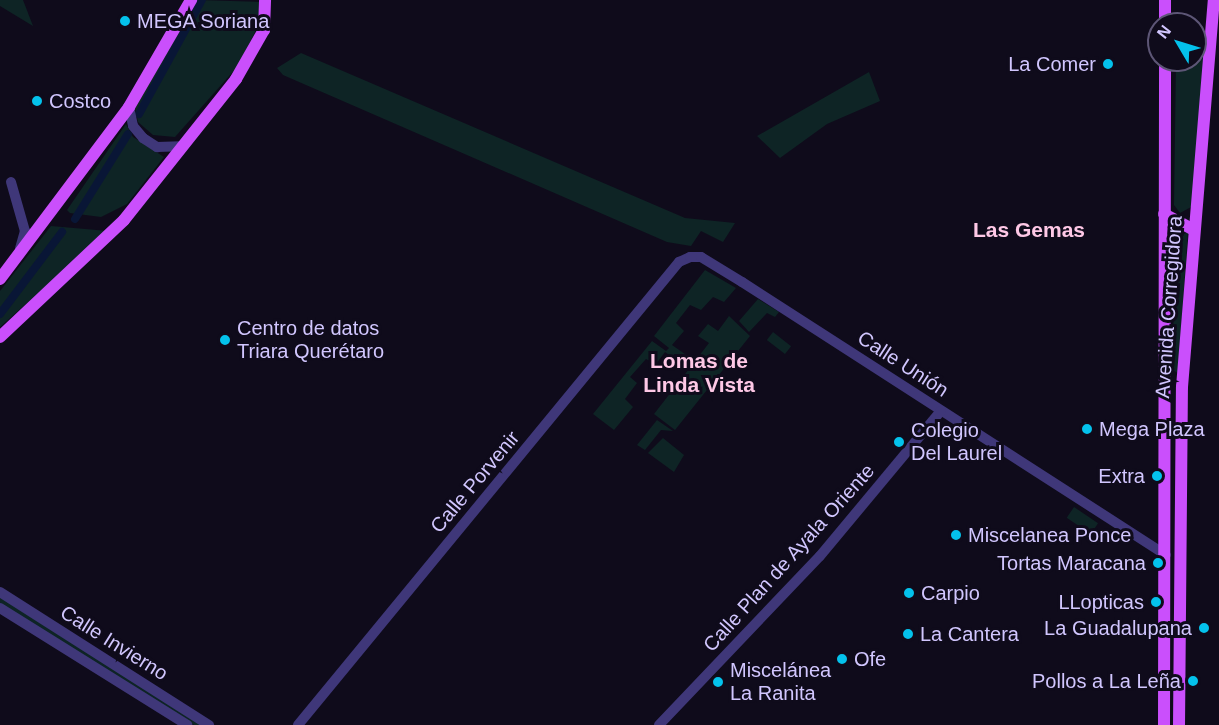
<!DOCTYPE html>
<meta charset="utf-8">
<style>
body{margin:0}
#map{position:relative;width:1219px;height:725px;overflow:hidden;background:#0f0b1b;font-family:Helvetica,sans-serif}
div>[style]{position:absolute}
.green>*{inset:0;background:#0e2425;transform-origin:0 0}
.canal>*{height:8px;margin:-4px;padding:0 4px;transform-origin:4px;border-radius:4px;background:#091636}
.minor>*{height:10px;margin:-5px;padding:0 5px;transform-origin:5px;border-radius:5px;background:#3f3779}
.major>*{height:12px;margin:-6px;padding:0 6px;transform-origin:6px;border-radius:6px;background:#ca4ffc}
.dots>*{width:16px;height:16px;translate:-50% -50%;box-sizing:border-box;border:3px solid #0f0b1b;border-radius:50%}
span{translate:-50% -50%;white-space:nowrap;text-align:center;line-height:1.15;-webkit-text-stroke:6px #0f0b1b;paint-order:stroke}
.poi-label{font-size:20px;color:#d1c6fe}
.left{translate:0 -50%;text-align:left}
.right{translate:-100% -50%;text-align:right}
.street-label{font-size:20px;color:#d1c6fe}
.neighbourhood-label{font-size:21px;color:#fec8e6;font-weight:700}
.north{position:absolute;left:1147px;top:12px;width:60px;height:60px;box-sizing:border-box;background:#0f0b1b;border:2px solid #5d5676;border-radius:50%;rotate:308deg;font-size:16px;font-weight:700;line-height:24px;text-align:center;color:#d1c6fe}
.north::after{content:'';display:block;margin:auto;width:21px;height:27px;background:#04c2ec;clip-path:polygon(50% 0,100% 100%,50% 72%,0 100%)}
</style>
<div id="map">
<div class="green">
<div style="clip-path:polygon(0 0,23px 0,33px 26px,0 6px)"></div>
<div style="clip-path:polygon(198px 0,260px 2px,257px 28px,238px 66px,175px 137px,153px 135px,138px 122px,135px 108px)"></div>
<div style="clip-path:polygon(1195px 35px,1206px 35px,1193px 206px,1180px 213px,1174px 205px,1176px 60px,1195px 60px)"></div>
<div style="clip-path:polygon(301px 53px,685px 218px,735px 223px,723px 242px,701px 231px,691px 246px,667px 242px,283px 75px,277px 68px)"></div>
<div style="clip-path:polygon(869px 72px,880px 101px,827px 124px,780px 158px,757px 136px)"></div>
<div style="clip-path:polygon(126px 124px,133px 137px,164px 157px,127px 204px,101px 217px,70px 213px,67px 210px)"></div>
<div style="clip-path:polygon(51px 226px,108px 231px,0 327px,0 291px)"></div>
<div style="clip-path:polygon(1188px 232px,1178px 373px,1172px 370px,1176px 238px)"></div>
<div style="clip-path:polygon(705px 270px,736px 288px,724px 302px,713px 297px,701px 310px,690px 305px,676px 323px,684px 331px,672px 345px,695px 361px,709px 343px,698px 336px,708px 324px,718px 331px,729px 316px,750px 336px,675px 430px,654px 414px,689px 369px,665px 352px,656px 364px,646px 359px,630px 377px,637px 383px,625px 399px,633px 407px,614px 430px,593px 414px,652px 341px,666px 351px,669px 348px,654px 336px)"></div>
<div style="clip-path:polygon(758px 299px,779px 312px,775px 317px,767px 313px,749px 332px,739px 321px)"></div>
<div style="left:773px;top:332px;width:23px;height:10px;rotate:38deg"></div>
<div style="clip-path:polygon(657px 420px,673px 431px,661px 430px,645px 450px,637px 445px)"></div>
<div style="clip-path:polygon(663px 438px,684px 455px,674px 472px,648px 453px)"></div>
<div style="left:1074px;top:507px;width:29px;height:13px;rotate:34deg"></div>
<div style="clip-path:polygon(0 592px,205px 725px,194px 725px,0 604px)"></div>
</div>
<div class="canal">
<div style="left:139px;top:114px;width:130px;rotate:-61.1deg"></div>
<div style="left:75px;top:219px;width:100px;rotate:-58.1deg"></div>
<div style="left:0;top:314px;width:103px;rotate:-52.9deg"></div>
</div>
<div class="minor">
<div style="left:129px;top:107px;width:19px;rotate:78deg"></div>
<div style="left:133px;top:126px;width:16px;rotate:50deg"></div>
<div style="left:143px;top:138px;width:17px;rotate:33deg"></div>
<div style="left:157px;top:147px;width:23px;rotate:-2deg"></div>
<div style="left:11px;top:182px;width:51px;rotate:74.1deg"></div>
<div style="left:25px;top:231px;width:18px;rotate:106deg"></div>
<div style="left:0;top:592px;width:248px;rotate:32.5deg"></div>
<div style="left:0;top:608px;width:221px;rotate:32deg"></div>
<div style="left:298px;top:725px;width:600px;rotate:-50.55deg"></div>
<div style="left:679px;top:262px;width:12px;rotate:-24deg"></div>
<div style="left:690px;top:257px;width:11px"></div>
<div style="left:701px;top:257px;width:48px;rotate:31.4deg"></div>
<div style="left:742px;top:282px;width:504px;rotate:32.78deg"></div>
<div style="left:659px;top:725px;width:233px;rotate:-46.4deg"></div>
<div style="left:820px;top:556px;width:189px;rotate:-50.2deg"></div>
</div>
<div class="major">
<div style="left:1165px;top:0;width:24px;rotate:90deg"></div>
<div style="left:1164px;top:214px;width:34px;rotate:28deg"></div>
<div style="left:0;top:279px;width:215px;rotate:-53.1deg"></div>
<div style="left:129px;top:107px;width:124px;rotate:-59.9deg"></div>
<div style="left:0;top:337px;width:170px;rotate:-43.3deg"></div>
<div style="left:124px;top:220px;width:180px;rotate:-51.5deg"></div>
<div style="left:236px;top:79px;width:56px;rotate:-60.3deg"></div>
<div style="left:264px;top:30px;width:30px;rotate:-88deg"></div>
<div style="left:1164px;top:725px;width:665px;rotate:-89.91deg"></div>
<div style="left:1179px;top:725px;width:338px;rotate:-89.5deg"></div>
<div style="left:1182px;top:387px;width:388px;rotate:-85.3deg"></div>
</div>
<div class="dots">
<div style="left:125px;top:21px;background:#04c2ec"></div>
<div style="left:1108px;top:64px;background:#04c2ec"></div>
<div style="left:37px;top:101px;background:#04c2ec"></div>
<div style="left:225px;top:340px;background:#04c2ec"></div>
<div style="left:1087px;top:429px;background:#04c2ec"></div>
<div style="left:899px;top:442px;background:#04c2ec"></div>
<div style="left:1157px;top:476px;background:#04c2ec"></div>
<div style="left:956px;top:535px;background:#04c2ec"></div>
<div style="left:1158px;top:563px;background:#04c2ec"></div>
<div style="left:909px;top:593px;background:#04c2ec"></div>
<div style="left:1156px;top:602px;background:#04c2ec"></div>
<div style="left:1204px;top:628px;background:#04c2ec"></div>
<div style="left:908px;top:634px;background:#04c2ec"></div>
<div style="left:842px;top:659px;background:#04c2ec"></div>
<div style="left:1193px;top:681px;background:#04c2ec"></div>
<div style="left:718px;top:682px;background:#04c2ec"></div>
</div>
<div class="poi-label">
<span class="left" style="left:137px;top:21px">MEGA Soriana</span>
<span class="right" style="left:1096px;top:64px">La Comer</span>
<span class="left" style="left:49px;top:101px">Costco</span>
<span class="left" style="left:237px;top:340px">Centro de datos<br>Triara Querétaro</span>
<span class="left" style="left:1099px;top:429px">Mega Plaza</span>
<span class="left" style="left:911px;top:442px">Colegio<br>Del Laurel</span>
<span class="right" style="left:1145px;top:476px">Extra</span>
<span class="left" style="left:968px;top:535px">Miscelanea Ponce</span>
<span class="right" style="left:1146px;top:563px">Tortas Maracana</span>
<span class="left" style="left:921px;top:593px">Carpio</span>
<span class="right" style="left:1144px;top:602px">LLopticas</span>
<span class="right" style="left:1192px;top:628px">La Guadalupana</span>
<span class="left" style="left:920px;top:634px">La Cantera</span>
<span class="left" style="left:854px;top:659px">Ofe</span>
<span class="left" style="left:730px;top:682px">Miscelánea<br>La Ranita</span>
<span class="right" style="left:1181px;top:681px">Pollos a La Leña</span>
</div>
<div class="street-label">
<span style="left:1169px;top:307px;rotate:-86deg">Avenida Corregidora</span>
<span style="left:903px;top:364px;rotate:33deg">Calle Unión</span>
<span style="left:475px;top:482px;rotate:-50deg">Calle Porvenir</span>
<span style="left:789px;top:558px;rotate:-48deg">Calle Plan de Ayala Oriente</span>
<span style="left:114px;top:643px;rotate:32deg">Calle Invierno</span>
</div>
<div class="neighbourhood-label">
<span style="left:1029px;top:230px">Las Gemas</span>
<span style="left:699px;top:373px">Lomas de<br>Linda Vista</span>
</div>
<div class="north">N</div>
</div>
